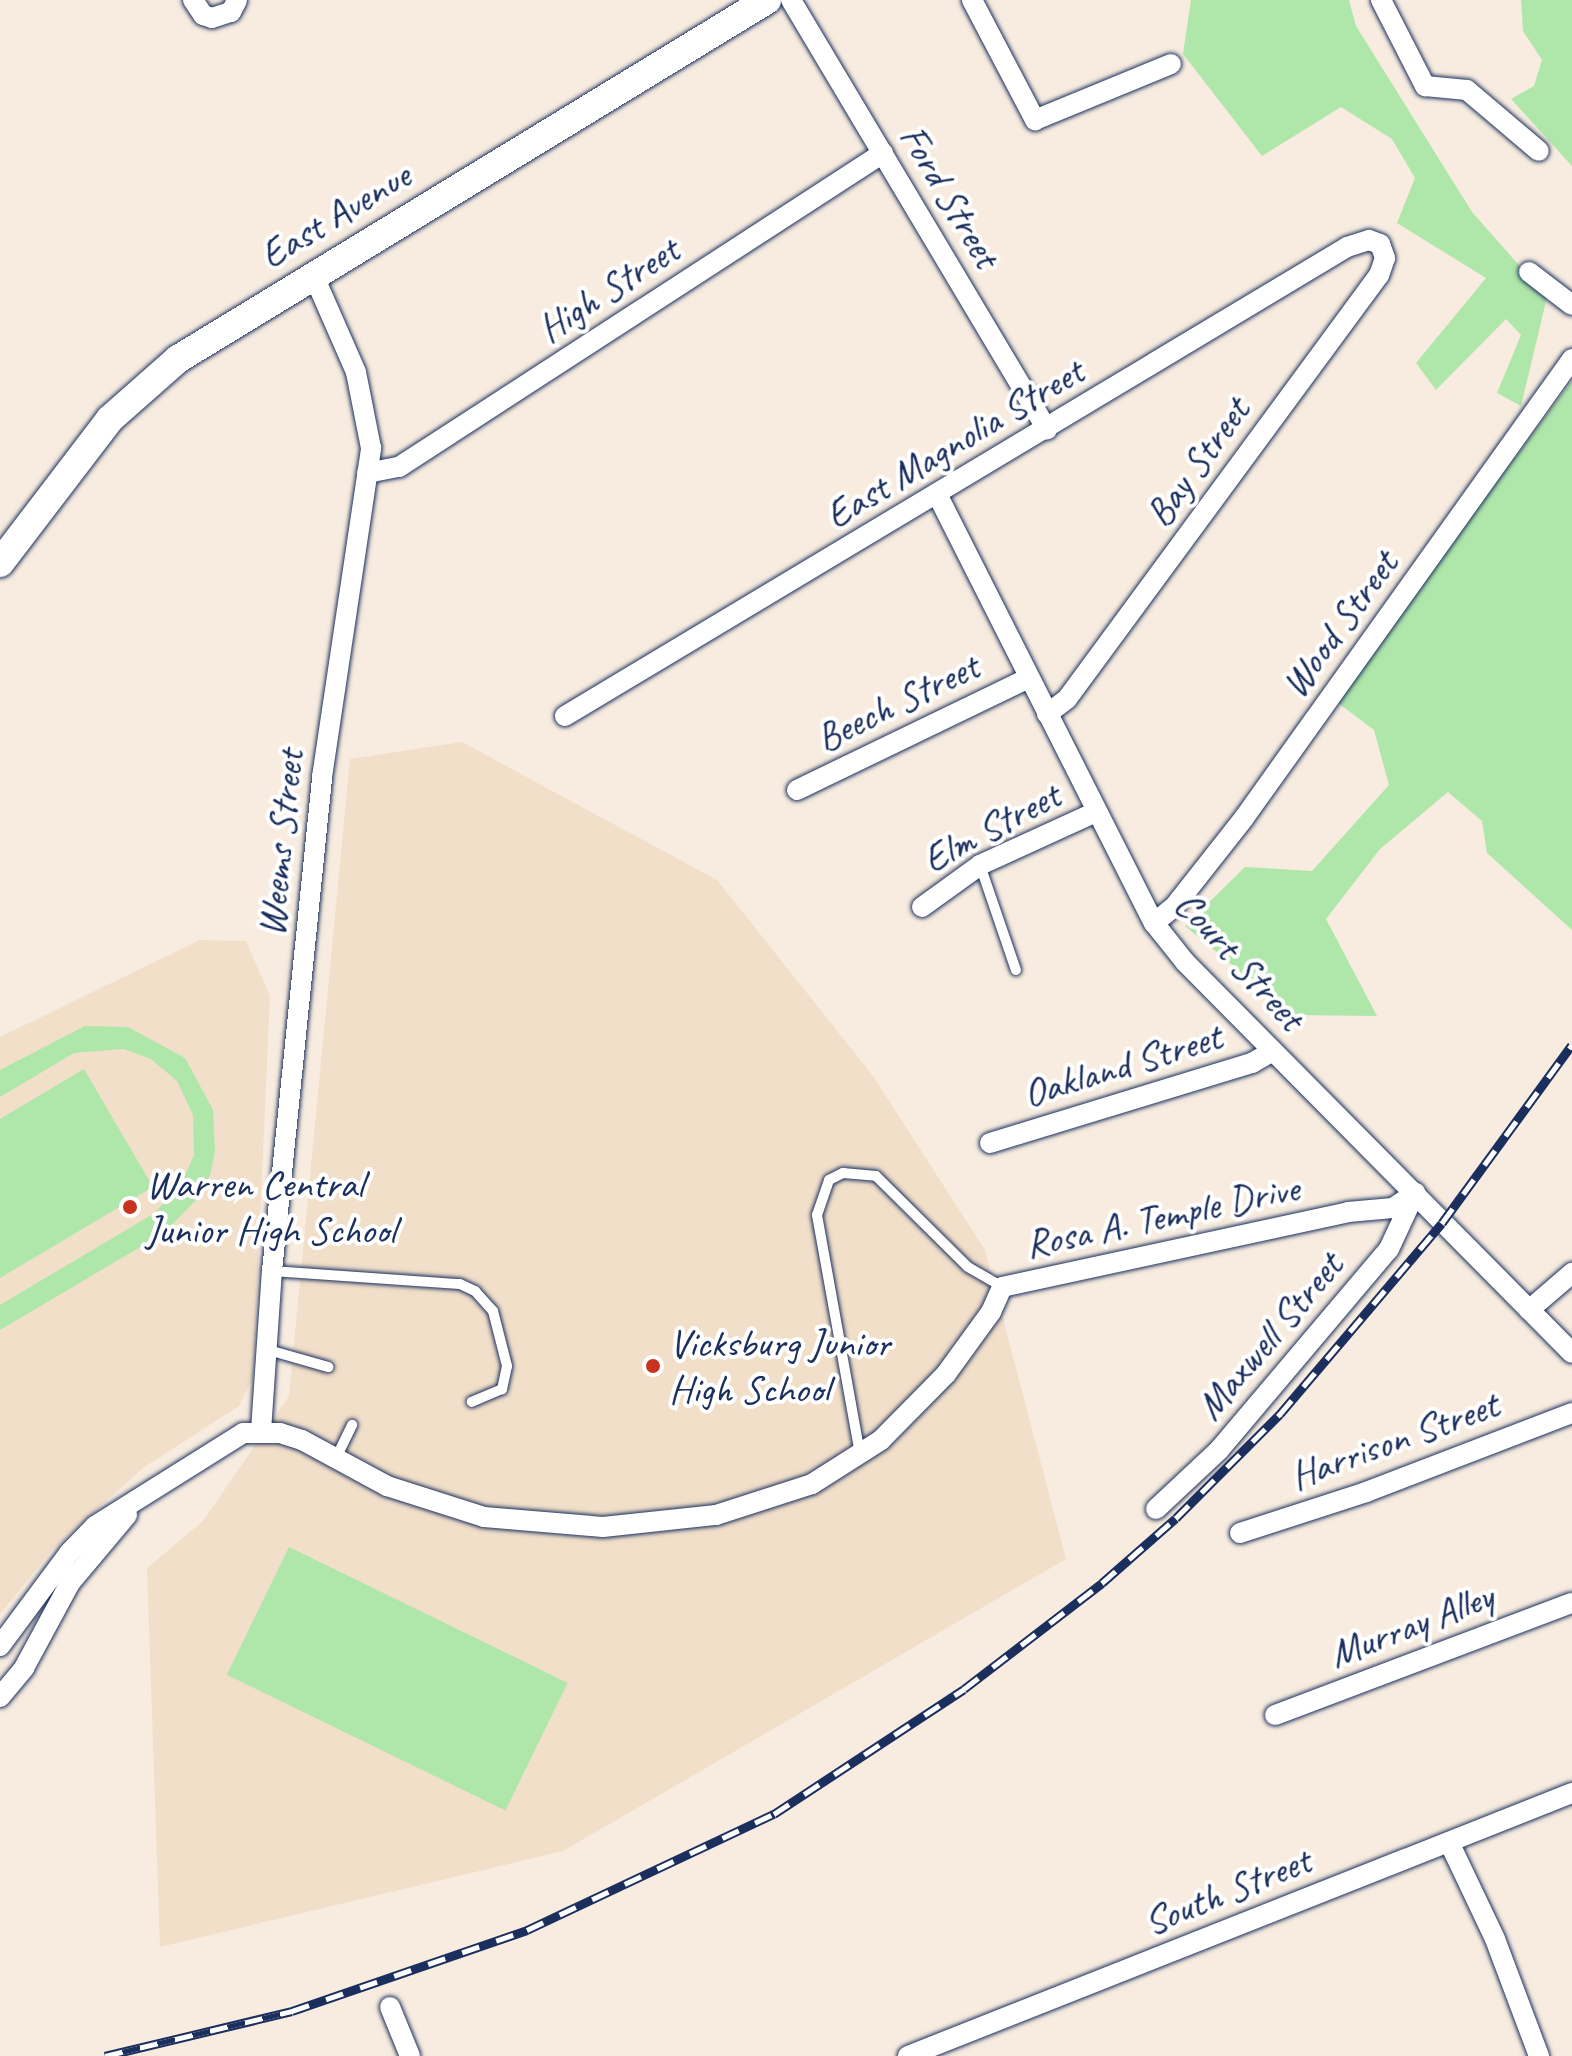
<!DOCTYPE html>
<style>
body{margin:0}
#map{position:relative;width:1572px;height:2056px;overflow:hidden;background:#f7ecdf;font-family:Caveat,sans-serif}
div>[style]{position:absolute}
.built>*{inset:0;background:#f1dfc9}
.green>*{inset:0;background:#afe6aa;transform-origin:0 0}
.roads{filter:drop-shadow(0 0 2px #1b2f5e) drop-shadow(0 0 2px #1b2f5e)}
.lane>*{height:10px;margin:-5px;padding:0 5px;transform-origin:5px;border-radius:5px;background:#fff}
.street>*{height:20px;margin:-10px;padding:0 10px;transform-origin:10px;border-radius:10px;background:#fff}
.secondary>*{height:28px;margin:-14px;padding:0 14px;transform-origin:14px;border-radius:14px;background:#fff}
.rail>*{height:9px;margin-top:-4.5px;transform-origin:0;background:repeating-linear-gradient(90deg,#fff 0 18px,#1b2f5e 0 36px);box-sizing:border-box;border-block:2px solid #1b2f5e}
.dots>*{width:22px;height:22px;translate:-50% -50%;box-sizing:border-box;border:4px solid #fff;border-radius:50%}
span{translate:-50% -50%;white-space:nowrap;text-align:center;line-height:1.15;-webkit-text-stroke:8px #fff;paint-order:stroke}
.street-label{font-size:40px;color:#1b2f5e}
.poi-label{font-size:40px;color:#1b2f5e}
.left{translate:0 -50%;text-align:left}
</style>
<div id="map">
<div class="built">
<div style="clip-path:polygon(462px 742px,717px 880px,873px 1076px,985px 1250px,1066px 1559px,563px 1851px,160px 1947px,147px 1568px,203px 1521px,289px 1396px,350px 759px)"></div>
<div style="clip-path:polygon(200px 940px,246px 941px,270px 996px,253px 1378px,239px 1406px,143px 1468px,53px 1549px,0 1614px,0 1037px)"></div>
</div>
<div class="green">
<div style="clip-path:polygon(1191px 0,1349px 0,1356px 26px,1472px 212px,1547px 297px,1521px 406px,1497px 393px,1521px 335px,1506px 319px,1436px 390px,1416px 363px,1486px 278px,1397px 223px,1415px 178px,1392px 139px,1341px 107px,1262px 156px,1183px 54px)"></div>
<div style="clip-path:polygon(1521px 0,1572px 0,1572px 166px,1511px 99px,1534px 86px,1542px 60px,1523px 31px)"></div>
<div style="clip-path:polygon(1572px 381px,1572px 930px,1487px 853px,1482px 821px,1448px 792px,1380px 849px,1326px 919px,1377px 1016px,1293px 1015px,1185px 926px,1245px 867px,1312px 871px,1389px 785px,1374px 730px,1334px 700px)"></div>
<div style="clip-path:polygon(85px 1026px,128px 1027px,185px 1058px,213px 1110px,215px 1152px,210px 1175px,197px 1199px,164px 1233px,0 1330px,0 1305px,153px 1214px,180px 1187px,194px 1155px,193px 1115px,177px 1081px,151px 1059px,123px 1049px,74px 1053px,0 1097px,0 1070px)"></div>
<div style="clip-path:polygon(84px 1069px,153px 1187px,0 1278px,0 1119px)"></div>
<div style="left:289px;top:1547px;width:310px;height:142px;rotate:26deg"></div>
</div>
<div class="roads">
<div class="lane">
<div style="left:980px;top:865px;width:111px;rotate:71.1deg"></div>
<div style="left:272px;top:1271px;width:188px;rotate:4deg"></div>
<div style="left:460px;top:1284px;width:17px;rotate:25deg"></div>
<div style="left:475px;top:1291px;width:27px;rotate:48deg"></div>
<div style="left:493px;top:1311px;width:57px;rotate:75.7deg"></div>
<div style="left:507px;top:1366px;width:24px;rotate:102deg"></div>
<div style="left:502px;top:1389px;width:33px;rotate:157deg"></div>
<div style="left:265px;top:1349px;width:66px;rotate:15.9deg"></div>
<div style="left:860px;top:1454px;width:243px;rotate:-100.2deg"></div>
<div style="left:817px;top:1215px;width:37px;rotate:-71deg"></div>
<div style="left:829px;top:1180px;width:16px;rotate:-27deg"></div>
<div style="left:843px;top:1173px;width:33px;rotate:5deg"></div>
<div style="left:876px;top:1176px;width:129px;rotate:44.7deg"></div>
<div style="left:968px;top:1267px;width:39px;rotate:30deg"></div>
<div style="left:336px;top:1458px;width:37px;rotate:-64deg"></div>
</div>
<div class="street">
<div style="left:193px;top:0;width:18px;rotate:56deg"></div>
<div style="left:203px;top:15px;width:9px;rotate:18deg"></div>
<div style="left:212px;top:18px;width:20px;rotate:-18deg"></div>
<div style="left:231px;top:12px;width:13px;rotate:-63deg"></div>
<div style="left:791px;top:0;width:500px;rotate:59.2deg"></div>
<div style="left:972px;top:0;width:136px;rotate:62.3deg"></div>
<div style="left:1035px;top:120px;width:147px;rotate:-22.4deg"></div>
<div style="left:1381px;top:0;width:97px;rotate:62.9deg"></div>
<div style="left:1425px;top:86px;width:42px;rotate:5.4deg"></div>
<div style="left:1467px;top:90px;width:94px;rotate:40.3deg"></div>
<div style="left:1529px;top:272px;width:54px;rotate:37.5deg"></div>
<div style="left:367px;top:473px;width:33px;rotate:-11deg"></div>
<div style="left:399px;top:467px;width:577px;rotate:-32.97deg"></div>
<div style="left:938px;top:496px;width:479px;rotate:63.2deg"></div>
<div style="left:1154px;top:923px;width:50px;rotate:51.5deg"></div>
<div style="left:1185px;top:962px;width:550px;rotate:45.29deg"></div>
<div style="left:565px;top:716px;width:912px;rotate:-30.95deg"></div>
<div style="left:1347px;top:247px;width:23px;rotate:-18deg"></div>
<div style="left:1369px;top:240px;width:12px;rotate:20deg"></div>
<div style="left:1380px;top:244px;width:15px;rotate:70deg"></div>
<div style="left:1385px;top:258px;width:18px;rotate:109deg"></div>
<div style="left:1379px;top:275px;width:526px;rotate:126.35deg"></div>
<div style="left:1067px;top:699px;width:25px;rotate:143deg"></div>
<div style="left:797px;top:790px;width:258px;rotate:-25.8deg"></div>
<div style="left:922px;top:907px;width:72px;rotate:-35.9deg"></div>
<div style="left:980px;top:865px;width:128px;rotate:-24.6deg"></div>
<div style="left:1154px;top:923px;width:26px;rotate:-39deg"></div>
<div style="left:1174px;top:907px;width:113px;rotate:-51.8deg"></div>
<div style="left:1244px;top:818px;width:564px;rotate:-54.45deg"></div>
<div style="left:990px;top:1143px;width:274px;rotate:-17deg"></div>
<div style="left:1252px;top:1063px;width:24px;rotate:-30deg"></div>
<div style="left:1529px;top:1310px;width:57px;rotate:-40.7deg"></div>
<div style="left:261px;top:1431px;width:160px;rotate:-86.1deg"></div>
<div style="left:272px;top:1271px;width:497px;rotate:-84.2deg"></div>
<div style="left:322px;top:777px;width:333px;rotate:-81.5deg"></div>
<div style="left:371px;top:448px;width:77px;rotate:-101.2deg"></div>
<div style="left:356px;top:372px;width:107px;rotate:-113.7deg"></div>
<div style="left:1156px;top:1509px;width:86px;rotate:-43.1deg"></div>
<div style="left:1219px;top:1450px;width:263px;rotate:-49.8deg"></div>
<div style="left:1389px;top:1249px;width:62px;rotate:-65.1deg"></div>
<div style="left:1240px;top:1533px;width:133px;rotate:-18deg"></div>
<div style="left:1366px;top:1492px;width:221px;rotate:-21deg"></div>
<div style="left:0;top:1646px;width:116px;rotate:-53.4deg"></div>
<div style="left:69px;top:1553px;width:37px;rotate:-46deg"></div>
<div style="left:95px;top:1526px;width:175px;rotate:-32.1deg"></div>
<div style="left:243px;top:1433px;width:37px"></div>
<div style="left:280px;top:1433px;width:23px;rotate:18deg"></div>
<div style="left:302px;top:1440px;width:97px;rotate:28.4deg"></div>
<div style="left:387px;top:1486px;width:102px;rotate:17.7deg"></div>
<div style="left:484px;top:1517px;width:119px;rotate:4.8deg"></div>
<div style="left:603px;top:1527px;width:114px;rotate:-6.1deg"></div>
<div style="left:716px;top:1515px;width:101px;rotate:-17.9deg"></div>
<div style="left:812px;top:1484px;width:82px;rotate:-32.5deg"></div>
<div style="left:881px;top:1440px;width:93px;rotate:-45.4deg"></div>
<div style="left:946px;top:1374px;width:77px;rotate:-54deg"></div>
<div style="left:991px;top:1312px;width:27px;rotate:-66deg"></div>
<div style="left:1002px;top:1287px;width:354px;rotate:-12.2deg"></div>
<div style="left:1348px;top:1212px;width:45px;rotate:-5.1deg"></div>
<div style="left:1393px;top:1208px;width:27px;rotate:-34deg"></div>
<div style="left:0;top:1697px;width:38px;rotate:-50deg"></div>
<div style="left:24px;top:1668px;width:97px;rotate:-61.6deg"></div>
<div style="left:70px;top:1583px;width:89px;rotate:-50deg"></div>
<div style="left:1275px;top:1715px;width:317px;rotate:-20.7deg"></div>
<div style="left:1449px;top:1842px;width:107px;rotate:64.6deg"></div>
<div style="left:1495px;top:1939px;width:125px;rotate:69.4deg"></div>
<div style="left:390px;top:2007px;width:53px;rotate:67.8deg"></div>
<div style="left:908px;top:2056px;width:714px;rotate:-21.61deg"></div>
</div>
<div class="secondary">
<div style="left:0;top:563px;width:181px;rotate:-52.6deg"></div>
<div style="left:110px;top:419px;width:91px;rotate:-41.4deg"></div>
<div style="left:178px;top:359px;width:690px;rotate:-31.36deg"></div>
</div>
</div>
<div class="rail">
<div style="left:105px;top:2056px;width:192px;rotate:-13.5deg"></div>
<div style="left:292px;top:2011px;width:249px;rotate:-19deg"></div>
<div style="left:527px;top:1930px;width:273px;rotate:-25.2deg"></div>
<div style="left:774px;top:1814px;width:227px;rotate:-33.3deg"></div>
<div style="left:964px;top:1689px;width:174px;rotate:-37.5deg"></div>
<div style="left:1102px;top:1583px;width:98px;rotate:-41.3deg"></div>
<div style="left:1176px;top:1518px;width:147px;rotate:-45deg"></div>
<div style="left:1280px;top:1414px;width:250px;rotate:-49.7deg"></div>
<div style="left:1442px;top:1223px;width:220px;rotate:-53.9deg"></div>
</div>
<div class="dots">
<div style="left:130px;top:1207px;background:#c8321e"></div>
<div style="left:653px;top:1366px;background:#c8321e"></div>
</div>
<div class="street-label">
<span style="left:950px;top:196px;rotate:59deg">Ford Street</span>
<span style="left:335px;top:215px;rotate:-31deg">East Avenue</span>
<span style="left:608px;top:289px;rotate:-33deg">High Street</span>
<span style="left:954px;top:443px;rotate:-31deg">East Magnolia Street</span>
<span style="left:1197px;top:462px;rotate:-54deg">Bay Street</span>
<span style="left:1339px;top:624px;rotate:-54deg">Wood Street</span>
<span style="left:897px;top:702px;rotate:-26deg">Beech Street</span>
<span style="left:991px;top:827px;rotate:-28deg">Elm Street</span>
<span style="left:280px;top:843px;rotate:-84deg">Weems Street</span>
<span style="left:1240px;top:960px;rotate:48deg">Court Street</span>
<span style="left:1122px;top:1065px;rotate:-17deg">Oakland Street</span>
<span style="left:1162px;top:1216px;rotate:-12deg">Rosa A. Temple Drive</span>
<span style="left:1269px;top:1336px;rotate:-50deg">Maxwell Street</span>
<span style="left:1394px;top:1440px;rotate:-20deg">Harrison Street</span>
<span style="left:1411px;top:1625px;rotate:-21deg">Murray Alley</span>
<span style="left:1227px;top:1891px;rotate:-22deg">South Street</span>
</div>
<div class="poi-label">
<span class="left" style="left:146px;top:1207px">Warren Central<br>Junior High School</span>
<span class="left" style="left:669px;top:1366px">Vicksburg Junior<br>High School</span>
</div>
</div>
